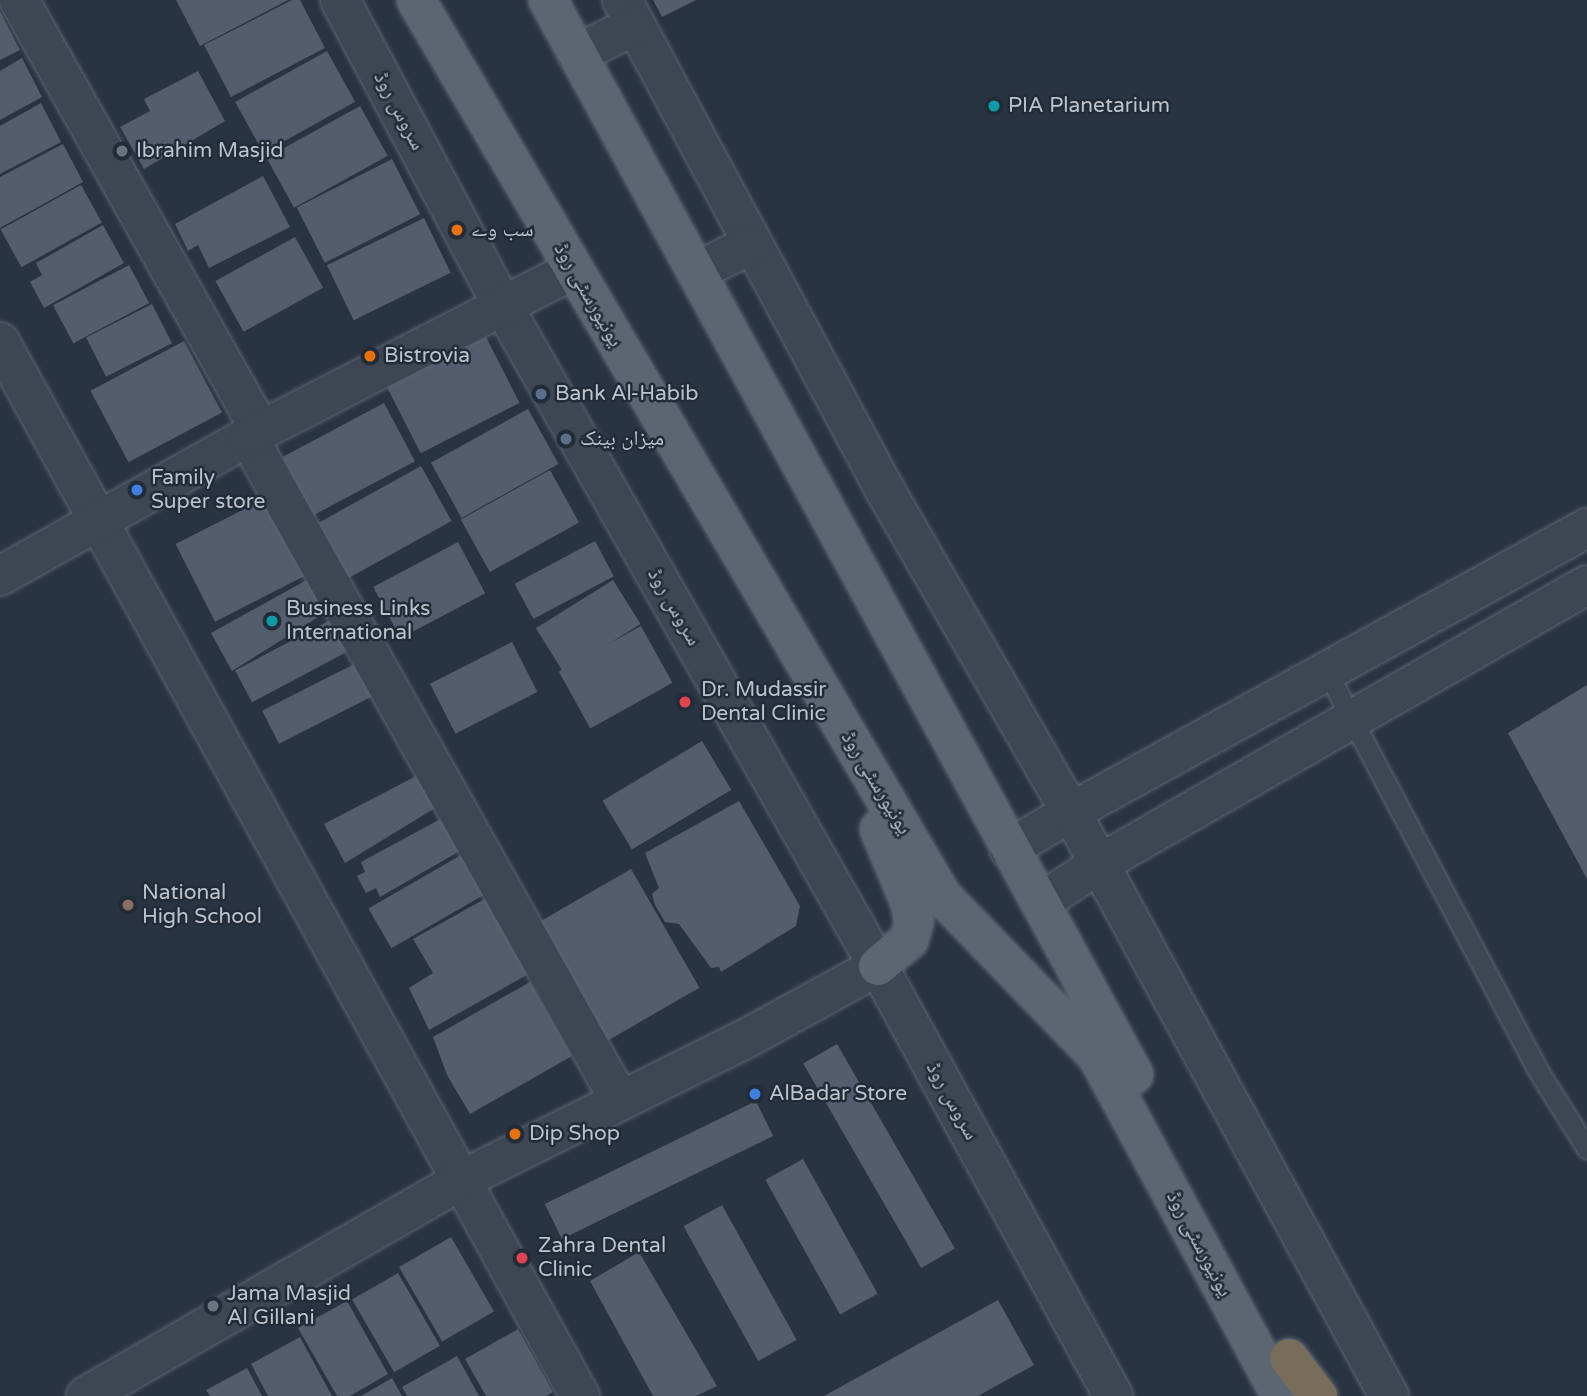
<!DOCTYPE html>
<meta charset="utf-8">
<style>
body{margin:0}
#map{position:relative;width:1587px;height:1396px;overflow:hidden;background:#293442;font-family:"Varela Round","Noto Naskh Arabic",sans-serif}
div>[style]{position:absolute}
.building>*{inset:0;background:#535d6d;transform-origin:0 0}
.roads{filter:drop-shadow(0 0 2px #5c6470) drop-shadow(0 0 2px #5c6470)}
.lane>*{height:19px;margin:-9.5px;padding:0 9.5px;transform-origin:9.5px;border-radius:9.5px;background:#3d4652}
.street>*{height:38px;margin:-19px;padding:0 19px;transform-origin:19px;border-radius:19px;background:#3d4652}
.primary>*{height:38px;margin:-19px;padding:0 19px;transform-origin:19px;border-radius:19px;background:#5c6572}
.highway>*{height:38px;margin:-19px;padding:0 19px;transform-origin:19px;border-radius:19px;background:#786c5b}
.dots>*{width:19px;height:19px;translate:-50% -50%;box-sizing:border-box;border:4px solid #222b38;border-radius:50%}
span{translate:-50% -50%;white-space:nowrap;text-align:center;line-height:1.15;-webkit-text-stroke:5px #222b38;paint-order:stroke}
.poi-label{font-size:21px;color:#bbc2cc}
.left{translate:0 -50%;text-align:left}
.street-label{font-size:21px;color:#bbc2cc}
</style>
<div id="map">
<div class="building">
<div style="clip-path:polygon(176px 0,288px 0,200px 46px)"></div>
<div style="clip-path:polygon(292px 0,300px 0,325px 48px,231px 97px,204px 45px)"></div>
<div style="clip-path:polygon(653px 0,696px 0,662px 17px)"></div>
<div style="clip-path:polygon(0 11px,20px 50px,0 60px)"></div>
<div style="left:327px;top:51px;width:58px;height:105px;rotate:61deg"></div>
<div style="clip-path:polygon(22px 58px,42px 97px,0 120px,0 71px)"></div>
<div style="clip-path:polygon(198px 71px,225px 121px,144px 169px,120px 127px,150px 111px,144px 99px)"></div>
<div style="clip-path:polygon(41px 103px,61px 142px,0 174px,0 126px)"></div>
<div style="left:360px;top:106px;width:57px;height:107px;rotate:61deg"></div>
<div style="clip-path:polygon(63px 144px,83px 182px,0 228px,0 177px)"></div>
<div style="left:392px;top:159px;width:62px;height:107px;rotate:63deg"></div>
<div style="clip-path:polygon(263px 176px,290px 227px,209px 268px,198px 245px,188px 251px,175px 224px)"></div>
<div style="left:81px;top:185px;width:43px;height:92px;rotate:61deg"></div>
<div style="left:424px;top:218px;width:61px;height:108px;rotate:64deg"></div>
<div style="clip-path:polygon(103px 225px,124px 263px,44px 308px,30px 282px,42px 275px,36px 263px)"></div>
<div style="left:295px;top:237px;width:58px;height:91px;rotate:61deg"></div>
<div style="left:129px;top:265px;width:43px;height:86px;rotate:62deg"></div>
<div style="left:152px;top:304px;width:44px;height:74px;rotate:63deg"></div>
<div style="left:486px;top:337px;width:74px;height:111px;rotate:63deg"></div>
<div style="left:184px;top:341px;width:81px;height:106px;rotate:62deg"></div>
<div style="left:384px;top:403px;width:66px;height:115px;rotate:62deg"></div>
<div style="left:528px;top:409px;width:63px;height:111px;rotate:61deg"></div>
<div style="left:421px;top:466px;width:63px;height:117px;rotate:61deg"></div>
<div style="left:550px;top:470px;width:60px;height:102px;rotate:61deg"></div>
<div style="left:270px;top:496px;width:87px;height:106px;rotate:63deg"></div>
<div style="left:595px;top:541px;width:40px;height:91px;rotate:62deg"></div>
<div style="left:458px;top:542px;width:58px;height:96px;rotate:62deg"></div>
<div style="clip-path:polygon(312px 577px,331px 609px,232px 671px,211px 633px)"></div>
<div style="left:613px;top:580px;width:52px;height:91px;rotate:58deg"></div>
<div style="left:334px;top:618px;width:36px;height:112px;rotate:62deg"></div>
<div style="left:641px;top:626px;width:65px;height:94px;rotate:61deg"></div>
<div style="left:512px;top:642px;width:56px;height:92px;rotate:63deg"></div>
<div style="left:362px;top:660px;width:37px;height:112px;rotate:63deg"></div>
<div style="clip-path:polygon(1587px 685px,1587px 879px,1508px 733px)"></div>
<div style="left:702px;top:741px;width:57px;height:116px;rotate:59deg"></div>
<div style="clip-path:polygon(422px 773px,440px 805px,345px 863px,324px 824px)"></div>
<div style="clip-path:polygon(739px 801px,800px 906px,796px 926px,721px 972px,719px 967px,711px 968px,679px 924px,665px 922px,655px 905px,652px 894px,659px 888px,645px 853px)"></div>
<div style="clip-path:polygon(446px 816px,465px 848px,380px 897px,376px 888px,366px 893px,357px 876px,365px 872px,361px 862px)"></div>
<div style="left:468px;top:851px;width:46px;height:115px;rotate:60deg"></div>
<div style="left:631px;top:869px;width:137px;height:113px;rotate:60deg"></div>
<div style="clip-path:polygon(490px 896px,532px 972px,429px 1030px,409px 988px,433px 973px,413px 939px)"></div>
<div style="clip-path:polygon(530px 982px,572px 1056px,470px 1114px,447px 1075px,433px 1037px)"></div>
<div style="left:837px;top:1044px;width:236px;height:39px;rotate:60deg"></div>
<div style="left:756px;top:1101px;width:39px;height:235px;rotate:64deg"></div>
<div style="left:803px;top:1159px;width:154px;height:43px;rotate:61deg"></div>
<div style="left:722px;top:1205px;width:154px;height:44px;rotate:61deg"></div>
<div style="left:451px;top:1237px;width:86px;height:60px;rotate:60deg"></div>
<div style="clip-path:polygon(639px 1252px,717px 1386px,696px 1396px,653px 1396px,590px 1281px)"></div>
<div style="left:398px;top:1273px;width:84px;height:53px;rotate:60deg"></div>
<div style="clip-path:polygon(998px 1300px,1034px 1365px,978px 1396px,824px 1396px)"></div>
<div style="clip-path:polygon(347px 1301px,388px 1374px,350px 1396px,337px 1396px,298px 1328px)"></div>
<div style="clip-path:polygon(518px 1329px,553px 1392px,546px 1396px,486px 1396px,465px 1359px)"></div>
<div style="clip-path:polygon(300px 1337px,332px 1396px,268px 1396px,251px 1364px)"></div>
<div style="clip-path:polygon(457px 1356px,479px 1396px,407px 1396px,402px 1387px)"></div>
<div style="clip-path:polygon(247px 1368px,262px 1396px,210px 1396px,206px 1390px)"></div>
<div style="clip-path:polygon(392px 1378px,402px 1396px,361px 1396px)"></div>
</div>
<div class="roads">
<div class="lane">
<div style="left:1326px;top:670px;width:451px;rotate:62.1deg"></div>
<div style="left:1537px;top:1069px;width:94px;rotate:58deg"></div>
</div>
<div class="street">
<div style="left:19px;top:0;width:494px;rotate:60.7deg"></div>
<div style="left:340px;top:0;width:347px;rotate:62deg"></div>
<div style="left:503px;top:306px;width:759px;rotate:60.4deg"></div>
<div style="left:878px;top:966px;width:490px;rotate:61.3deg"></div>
<div style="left:622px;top:0;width:558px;rotate:61.78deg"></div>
<div style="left:886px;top:492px;width:370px;rotate:60deg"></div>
<div style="left:1071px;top:812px;width:665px;rotate:61.43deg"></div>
<div style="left:577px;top:54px;width:65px;rotate:-26.6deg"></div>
<div style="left:696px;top:272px;width:63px;rotate:-26.6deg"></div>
<div style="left:0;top:342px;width:1203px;rotate:61.18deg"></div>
<div style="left:248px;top:437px;width:761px;rotate:60.74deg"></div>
<div style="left:0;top:576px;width:284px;rotate:-29.3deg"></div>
<div style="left:248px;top:437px;width:365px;rotate:-27.2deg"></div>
<div style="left:1009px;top:849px;width:72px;rotate:-30.8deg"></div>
<div style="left:1071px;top:812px;width:589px;rotate:-28.83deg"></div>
<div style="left:1040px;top:903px;width:71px;rotate:-33.5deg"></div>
<div style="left:1099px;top:864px;width:562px;rotate:-29.76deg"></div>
<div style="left:86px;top:1396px;width:433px;rotate:-29.9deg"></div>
<div style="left:461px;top:1180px;width:322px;rotate:-26.4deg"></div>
<div style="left:749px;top:1037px;width:147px;rotate:-28.8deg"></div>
</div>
<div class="primary">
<div style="left:416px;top:0;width:1039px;rotate:59.58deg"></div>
<div style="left:942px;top:896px;width:223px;rotate:45.9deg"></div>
<div style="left:1097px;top:1056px;width:387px;rotate:61.6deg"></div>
<div style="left:548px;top:0;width:1224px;rotate:61.4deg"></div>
<div style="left:878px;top:966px;width:40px;rotate:-40deg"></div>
<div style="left:909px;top:940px;width:18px;rotate:-74deg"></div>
<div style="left:914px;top:923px;width:20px;rotate:-101deg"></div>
<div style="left:910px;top:903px;width:80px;rotate:-112.7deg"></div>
</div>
<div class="highway">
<div style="left:1289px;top:1358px;width:48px;rotate:52.7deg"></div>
</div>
</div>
<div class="dots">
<div style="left:994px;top:106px;background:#0f9aa8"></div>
<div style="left:122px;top:151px;background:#6b7280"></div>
<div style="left:457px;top:230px;background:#e8710a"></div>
<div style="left:370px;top:356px;background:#e8710a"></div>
<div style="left:541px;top:394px;background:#5c6f8a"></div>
<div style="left:566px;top:439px;background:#5c6f8a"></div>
<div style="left:137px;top:490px;background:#3f7fe0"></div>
<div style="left:272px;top:621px;background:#0f9aa8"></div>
<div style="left:685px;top:702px;background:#e0444e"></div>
<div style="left:128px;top:905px;background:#8d6e63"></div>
<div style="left:755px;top:1094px;background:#3f7fe0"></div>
<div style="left:515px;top:1134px;background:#e8710a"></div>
<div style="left:522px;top:1258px;background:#e0444e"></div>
<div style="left:213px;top:1306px;background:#6b7280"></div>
</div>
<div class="poi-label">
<span class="left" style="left:1008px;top:106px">PIA Planetarium</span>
<span class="left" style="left:136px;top:151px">Ibrahim Masjid</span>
<span class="left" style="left:471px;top:230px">سب وے</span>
<span class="left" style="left:384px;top:356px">Bistrovia</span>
<span class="left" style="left:555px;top:394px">Bank Al-Habib</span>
<span class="left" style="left:580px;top:439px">میزان بینک</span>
<span class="left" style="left:151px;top:490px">Family<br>Super store</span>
<span class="left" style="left:286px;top:621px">Business Links<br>International</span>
<span class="left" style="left:701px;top:702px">Dr. Mudassir<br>Dental Clinic</span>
<span class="left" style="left:142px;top:905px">National<br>High School</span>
<span class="left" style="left:769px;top:1094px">AlBadar Store</span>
<span class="left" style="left:529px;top:1134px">Dip Shop</span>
<span class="left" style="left:538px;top:1258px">Zahra Dental<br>Clinic</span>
<span class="left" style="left:227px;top:1306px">Jama Masjid<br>Al Gillani</span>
</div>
<div class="street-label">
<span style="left:399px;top:111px;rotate:62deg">سروس روڈ</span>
<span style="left:588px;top:295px;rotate:60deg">یونیورسٹی روڈ</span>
<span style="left:674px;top:607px;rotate:60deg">سروس روڈ</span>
<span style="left:876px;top:783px;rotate:59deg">یونیورسٹی روڈ</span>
<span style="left:952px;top:1101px;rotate:61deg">سروس روڈ</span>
<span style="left:1199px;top:1244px;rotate:62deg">یونیورسٹی روڈ</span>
</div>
</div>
